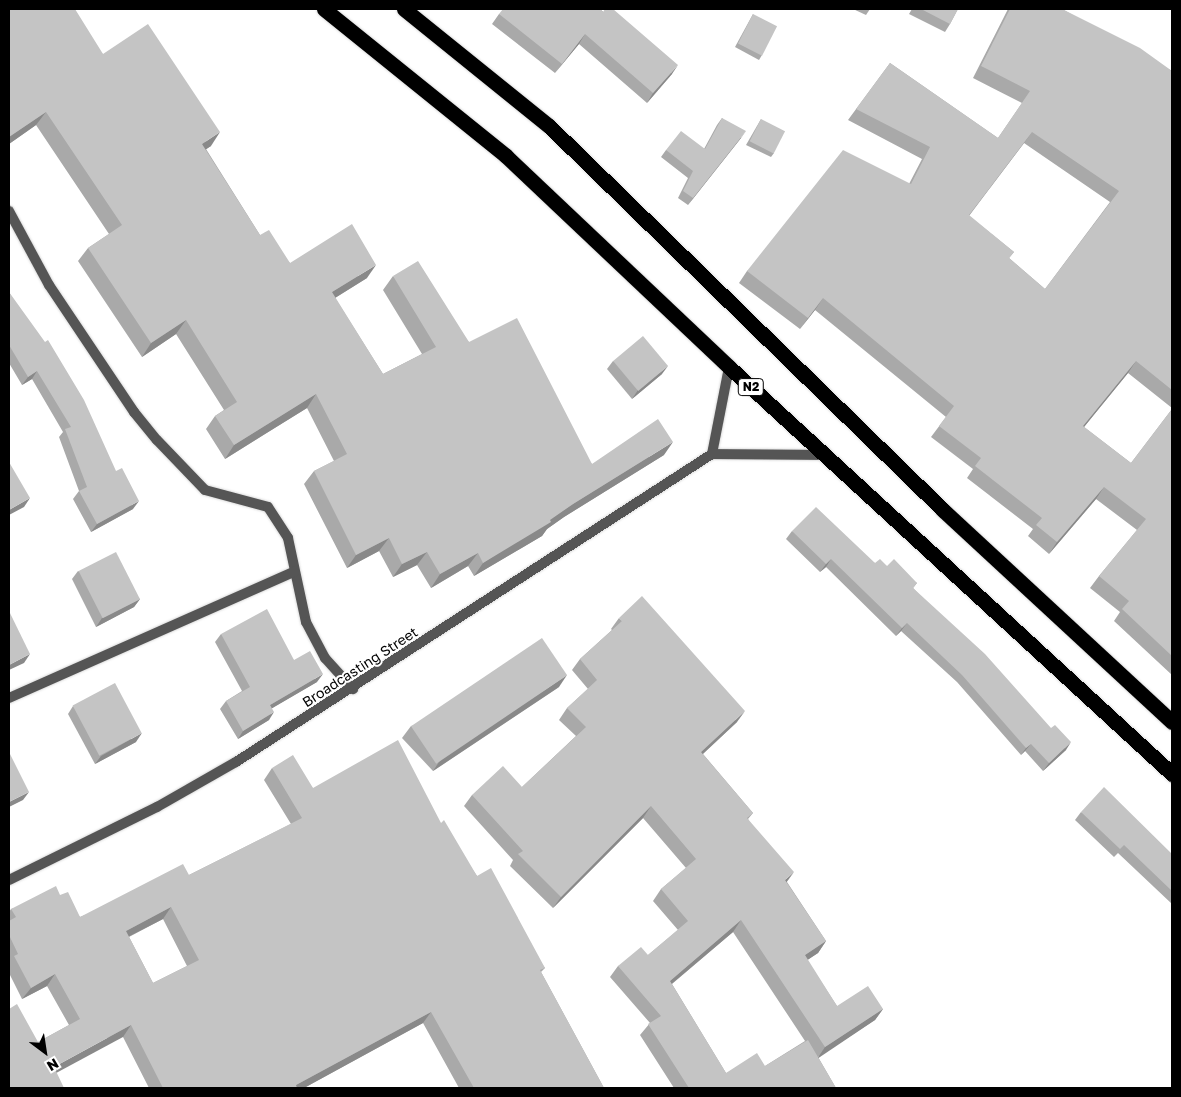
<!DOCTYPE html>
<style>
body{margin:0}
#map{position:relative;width:1181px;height:1097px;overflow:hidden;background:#fff;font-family:"Golos Text",sans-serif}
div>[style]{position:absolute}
.roads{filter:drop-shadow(0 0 1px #dbdbdb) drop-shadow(0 0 1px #dbdbdb)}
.street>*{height:10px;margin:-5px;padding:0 5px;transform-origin:5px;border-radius:5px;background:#555}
.highway>*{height:15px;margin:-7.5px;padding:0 7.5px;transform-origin:7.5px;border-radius:7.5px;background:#000}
.wall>*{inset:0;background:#a9a9a9}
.shaded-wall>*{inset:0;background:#898989}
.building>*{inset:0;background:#c4c4c4;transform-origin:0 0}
span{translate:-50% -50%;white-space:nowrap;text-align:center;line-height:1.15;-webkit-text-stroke:4px #fff;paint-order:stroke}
.shield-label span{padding:1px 4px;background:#fff;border:1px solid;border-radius:4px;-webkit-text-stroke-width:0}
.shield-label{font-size:12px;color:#000;font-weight:700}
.street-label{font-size:14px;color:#000}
.frame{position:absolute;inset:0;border:10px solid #000;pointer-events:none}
.north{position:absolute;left:20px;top:1027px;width:50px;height:50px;-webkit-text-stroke:4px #fff;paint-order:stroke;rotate:149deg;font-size:14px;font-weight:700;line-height:20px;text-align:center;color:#000}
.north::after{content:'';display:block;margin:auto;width:18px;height:22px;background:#000;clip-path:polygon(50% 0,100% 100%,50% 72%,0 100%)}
</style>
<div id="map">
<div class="roads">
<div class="street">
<div style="left:9px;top:211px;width:84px;rotate:61.6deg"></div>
<div style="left:49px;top:285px;width:153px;rotate:56.2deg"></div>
<div style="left:134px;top:412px;width:36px;rotate:51deg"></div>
<div style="left:157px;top:440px;width:69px;rotate:46.2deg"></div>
<div style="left:205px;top:490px;width:65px;rotate:15.1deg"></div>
<div style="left:268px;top:507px;width:37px;rotate:57deg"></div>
<div style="left:288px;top:538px;width:86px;rotate:77.9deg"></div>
<div style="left:306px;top:622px;width:41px;rotate:62.2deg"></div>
<div style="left:325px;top:658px;width:42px;rotate:47.9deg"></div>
<div style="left:712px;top:454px;width:89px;rotate:-78.9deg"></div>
<div style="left:9px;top:698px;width:312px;rotate:-23.9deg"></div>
<div style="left:9px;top:880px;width:165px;rotate:-26.3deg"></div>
<div style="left:157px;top:807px;width:91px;rotate:-29.7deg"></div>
<div style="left:236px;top:762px;width:567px;rotate:-32.91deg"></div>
<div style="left:712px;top:454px;width:113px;rotate:0.5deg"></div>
</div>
<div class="highway">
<div style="left:324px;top:9px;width:234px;rotate:38.9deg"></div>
<div style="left:506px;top:156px;width:307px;rotate:43.4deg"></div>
<div style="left:729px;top:367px;width:602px;rotate:42.57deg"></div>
<div style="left:404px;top:9px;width:186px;rotate:38.9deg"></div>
<div style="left:549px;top:126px;width:550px;rotate:44.26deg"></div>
<div style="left:943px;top:510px;width:312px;rotate:42.8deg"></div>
</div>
</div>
<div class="wall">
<div style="clip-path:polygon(9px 9px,103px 54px,211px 146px,206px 149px,260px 235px,290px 263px,367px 278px,335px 298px,383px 374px,422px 354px,383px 290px,393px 276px,469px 342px,592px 464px,664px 455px,564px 517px,547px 529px,542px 536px,474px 576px,468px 566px,431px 588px,417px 565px,393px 577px,379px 551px,347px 568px,304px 484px,314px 471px,334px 461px,307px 408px,225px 459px,206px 429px,215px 416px,224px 410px,176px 334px,142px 357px,78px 261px,88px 248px,109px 234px,36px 125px,9px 144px)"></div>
<div style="clip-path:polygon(600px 9px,672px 74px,647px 103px,579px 44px,555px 73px,492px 24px,499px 14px)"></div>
<div style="clip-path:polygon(853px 9px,870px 9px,866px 15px)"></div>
<div style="clip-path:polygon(912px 9px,958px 9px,950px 24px,945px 32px,909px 14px)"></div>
<div style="clip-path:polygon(evenodd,1008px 9px,1062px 9px,1172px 71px,1172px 408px,1128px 373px,1084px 427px,1131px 463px,1172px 409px,1172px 675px,1114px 621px,1120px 612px,1090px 588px,1099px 576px,1137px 530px,1096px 499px,1049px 554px,1028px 536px,1033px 529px,967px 478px,973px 469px,931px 437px,946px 417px,815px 310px,800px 329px,739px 283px,747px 271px,909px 184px,922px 159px,848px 120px,890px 63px,998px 138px,1022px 103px,973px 78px,1008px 9px,1024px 143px,1110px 202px,1045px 289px,1009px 258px,1014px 252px,969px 216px,1024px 143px)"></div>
<div style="clip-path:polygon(753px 14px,762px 55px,759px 60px,735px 47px)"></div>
<div style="clip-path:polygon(722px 118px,741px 138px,688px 205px,678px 198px,688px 178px,661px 157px,666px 150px,704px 149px,717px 125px)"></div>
<div style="clip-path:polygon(761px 119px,774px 153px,771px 157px,746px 145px)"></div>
<div style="clip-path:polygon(9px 292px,133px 509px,91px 532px,73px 499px,79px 491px,59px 437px,63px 432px,32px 379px,22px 385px,9px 363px)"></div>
<div style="clip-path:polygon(613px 361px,662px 374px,632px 399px,607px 369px)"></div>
<div style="clip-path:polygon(792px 531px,875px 563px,887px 566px,917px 583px,913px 588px,1066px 750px,1043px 771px,1025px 751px,1021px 755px,957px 682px,901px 631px,896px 636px,826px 567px,820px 572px,786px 539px)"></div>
<div style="clip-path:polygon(78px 571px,140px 599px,134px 607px,96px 627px,72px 579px)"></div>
<div style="clip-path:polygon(evenodd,619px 618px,737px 722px,703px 754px,753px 813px,748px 819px,787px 882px,826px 941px,818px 953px,807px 960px,837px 1006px,883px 1009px,875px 1020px,818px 1057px,836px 1088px,674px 1088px,640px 1035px,650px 1023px,610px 977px,618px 966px,648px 955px,678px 930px,653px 901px,661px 889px,686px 868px,643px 818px,553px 908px,510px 866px,513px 860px,464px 806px,472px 795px,522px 787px,576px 736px,559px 720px,567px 708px,588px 689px,572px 670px,580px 659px,612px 630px,611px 629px,619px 618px,733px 932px,805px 1041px,765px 1066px,726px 1073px,672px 984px,733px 932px)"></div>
<div style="clip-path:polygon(221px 634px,294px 660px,317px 682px,272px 708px,269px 720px,238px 739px,220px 709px,226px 701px,242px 691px,215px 642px)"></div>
<div style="clip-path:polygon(559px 687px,433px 771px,402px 738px,411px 726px)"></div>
<div style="clip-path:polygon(73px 706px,136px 742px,95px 764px,68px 714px)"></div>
<div style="clip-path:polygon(evenodd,272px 768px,313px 788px,441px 823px,477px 876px,545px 968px,541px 972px,604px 1088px,459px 1088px,423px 1023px,304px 1088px,149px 1088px,123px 1037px,38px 1042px,69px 1025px,47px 986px,22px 999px,9px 973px,9px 912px,11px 909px,60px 895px,80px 917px,189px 875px,291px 824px,264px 780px,272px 768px,163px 919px,187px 966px,153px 983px,129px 937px,163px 919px)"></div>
<div style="clip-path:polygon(1081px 812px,1172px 854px,1172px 904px,1118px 853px,1114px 857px,1075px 820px)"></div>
</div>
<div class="shaded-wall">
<div style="clip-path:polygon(585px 34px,579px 44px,555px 73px,562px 64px)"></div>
<div style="clip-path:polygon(678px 65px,672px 74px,647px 103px,653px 93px)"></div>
<div style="clip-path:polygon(46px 112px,36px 125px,9px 144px,9px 137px)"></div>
<div style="clip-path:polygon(746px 131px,741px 138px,688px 205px,693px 198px)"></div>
<div style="clip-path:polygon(220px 132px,211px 146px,193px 158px,202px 144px)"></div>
<div style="clip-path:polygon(1032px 132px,1024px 143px,960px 227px,969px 215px)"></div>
<div style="clip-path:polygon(376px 265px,367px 278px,322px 306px,332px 292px)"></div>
<div style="clip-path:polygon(823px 298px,815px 310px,800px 329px,808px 318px)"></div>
<div style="clip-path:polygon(186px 320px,176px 334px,142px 357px,151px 343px)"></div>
<div style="clip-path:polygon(1136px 361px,1128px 373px,1075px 438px,1083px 426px)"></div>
<div style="clip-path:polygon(668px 366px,662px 374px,632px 399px,638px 390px)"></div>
<div style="clip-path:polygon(37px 371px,32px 379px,22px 385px,28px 377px)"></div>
<div style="clip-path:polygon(316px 394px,307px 408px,225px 459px,234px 445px)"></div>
<div style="clip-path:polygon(673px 442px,664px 455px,564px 517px,547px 529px,542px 536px,474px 576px,483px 563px,573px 504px)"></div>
<div style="clip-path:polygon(1104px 487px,1096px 499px,1049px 554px,1057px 542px)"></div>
<div style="clip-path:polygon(30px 498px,24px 507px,9px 515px,9px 510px)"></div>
<div style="clip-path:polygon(139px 501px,133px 509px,91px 532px,97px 524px)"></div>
<div style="clip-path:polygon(389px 538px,379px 551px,347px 568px,356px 555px)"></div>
<div style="clip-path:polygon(427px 552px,417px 565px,393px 577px,402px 564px)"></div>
<div style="clip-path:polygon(478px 553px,468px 566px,431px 588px,440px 574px)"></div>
<div style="clip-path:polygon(831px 559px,826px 567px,820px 572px,826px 564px)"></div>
<div style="clip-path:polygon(140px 599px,134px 607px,96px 627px,102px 618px)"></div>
<div style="clip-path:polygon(907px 623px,901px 631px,896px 636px,902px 628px)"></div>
<div style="clip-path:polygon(30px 654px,24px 663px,9px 670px,9px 665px)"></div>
<div style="clip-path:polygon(323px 674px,317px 682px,264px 713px,270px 705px)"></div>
<div style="clip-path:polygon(567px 675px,559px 687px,433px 771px,441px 759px)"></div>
<div style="clip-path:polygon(745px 711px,737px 722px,693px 763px,701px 752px)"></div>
<div style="clip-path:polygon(274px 712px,269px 720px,238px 739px,243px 731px)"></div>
<div style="clip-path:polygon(142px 733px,136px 742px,95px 764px,101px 756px)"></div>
<div style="clip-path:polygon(1071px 742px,1066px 750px,1043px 771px,1049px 763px)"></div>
<div style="clip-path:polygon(1031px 744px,1025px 751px,1021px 755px,1026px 748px)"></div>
<div style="clip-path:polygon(29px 792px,23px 800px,9px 807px,9px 802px)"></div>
<div style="clip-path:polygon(651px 806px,643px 818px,553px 908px,561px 897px)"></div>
<div style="clip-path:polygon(794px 872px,786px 883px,785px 880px)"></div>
<div style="clip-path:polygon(171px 907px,163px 919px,118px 942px,126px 931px)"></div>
<div style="clip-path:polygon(741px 920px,733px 932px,662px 992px,670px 981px)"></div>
<div style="clip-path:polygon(826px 941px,818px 953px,797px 967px,805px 955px)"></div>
<div style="clip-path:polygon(55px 974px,47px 986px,22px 999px,31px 988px)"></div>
<div style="clip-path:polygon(883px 1009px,875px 1020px,817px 1059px,825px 1047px)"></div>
<div style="clip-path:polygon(431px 1012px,423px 1023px,304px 1088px,294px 1088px,296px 1085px)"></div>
<div style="clip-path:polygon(131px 1025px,123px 1037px,45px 1079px,54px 1067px)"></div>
</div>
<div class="building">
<div style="clip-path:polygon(9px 9px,75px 9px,103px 54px,148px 24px,220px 132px,202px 144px,260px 235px,269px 230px,290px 263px,352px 224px,376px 265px,332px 292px,383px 374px,436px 347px,393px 276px,418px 261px,469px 342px,517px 318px,592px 464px,658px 419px,673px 442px,573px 504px,550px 520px,551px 522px,483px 563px,478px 553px,440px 574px,427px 552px,402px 564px,389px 538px,356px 555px,314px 471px,347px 454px,316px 394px,234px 445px,215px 416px,237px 402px,186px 320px,151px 343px,88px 248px,122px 225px,46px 112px,9px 137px)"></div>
<div style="clip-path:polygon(503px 9px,600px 9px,603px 12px,605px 9px,613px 9px,678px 65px,653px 93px,585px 34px,562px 64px,499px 14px)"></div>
<div style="clip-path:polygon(921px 9px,958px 9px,950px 24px)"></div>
<div style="clip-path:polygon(evenodd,1010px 9px,1062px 9px,1140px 48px,1172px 71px,1172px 390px,1136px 361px,1083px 426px,1131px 463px,1172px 409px,1172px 656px,1122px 609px,1129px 601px,1099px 576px,1146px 519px,1104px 487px,1057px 542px,1036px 525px,1042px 518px,975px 466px,981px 458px,939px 426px,954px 406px,823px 298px,808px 318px,747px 271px,843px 150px,911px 184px,930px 147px,856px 109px,890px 63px,998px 138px,1030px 91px,981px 66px,1010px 9px,1032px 132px,1119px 191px,1045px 289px,1009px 258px,1014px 252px,969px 215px,1032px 132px)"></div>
<div style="left:753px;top:14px;width:27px;height:33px;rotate:27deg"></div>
<div style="clip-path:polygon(722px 118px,746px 131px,693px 198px,683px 191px,693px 171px,666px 150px,681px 131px,705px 149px)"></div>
<div style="left:761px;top:119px;width:27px;height:25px;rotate:27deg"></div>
<div style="clip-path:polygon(9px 292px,45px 342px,48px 340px,84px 400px,116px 471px,122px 468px,139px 501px,97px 524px,79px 491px,87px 487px,65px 429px,71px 427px,37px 371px,28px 377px,9px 345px)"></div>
<div style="left:643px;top:336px;width:39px;height:39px;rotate:50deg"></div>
<div style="clip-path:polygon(9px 462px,30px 498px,9px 510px)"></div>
<div style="clip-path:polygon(816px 507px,875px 563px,880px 559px,887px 566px,894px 559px,917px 583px,913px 588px,985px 654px,1051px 728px,1055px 725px,1071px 742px,1049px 763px,1031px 744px,1026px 748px,962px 675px,907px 623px,902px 628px,831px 559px,826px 564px,792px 531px)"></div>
<div style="left:116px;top:552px;width:53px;height:42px;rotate:63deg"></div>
<div style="clip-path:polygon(642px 596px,745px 711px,701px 752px,753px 813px,747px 818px,794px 872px,785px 880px,826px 941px,805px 955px,837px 1006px,868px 986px,883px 1009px,825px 1047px,741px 920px,670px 981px,726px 1073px,757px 1053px,765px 1066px,808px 1040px,836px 1088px,689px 1088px,648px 1024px,661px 1016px,618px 966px,641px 947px,648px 955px,688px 921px,661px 889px,696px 859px,651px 806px,561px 897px,518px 854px,523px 851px,472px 795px,503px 766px,522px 787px,586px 727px,567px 708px,597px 680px,580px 659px,622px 621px,619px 618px)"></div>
<div style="clip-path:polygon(267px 609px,294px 660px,310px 651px,323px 674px,270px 705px,274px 712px,243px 731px,226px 701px,250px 687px,221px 634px)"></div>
<div style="clip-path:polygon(9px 611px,30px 654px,9px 665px)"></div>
<div style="left:542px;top:638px;width:45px;height:158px;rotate:56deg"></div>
<div style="left:115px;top:683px;width:57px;height:48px;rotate:62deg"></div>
<div style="clip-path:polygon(evenodd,398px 740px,441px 823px,444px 820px,477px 876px,491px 868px,545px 968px,540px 970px,604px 1088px,474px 1088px,431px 1012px,296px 1085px,297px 1088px,163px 1088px,131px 1025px,54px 1067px,64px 1088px,9px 1088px,9px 1009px,17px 1004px,38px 1042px,80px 1019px,55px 974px,31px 988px,14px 956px,18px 954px,9px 935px,9px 921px,16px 917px,11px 909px,56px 886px,60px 895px,68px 892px,80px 917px,183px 864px,189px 875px,302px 818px,272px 768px,293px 755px,313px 788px,398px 740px,171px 907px,199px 960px,153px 983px,126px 931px,171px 907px)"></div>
<div style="clip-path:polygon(9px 752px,29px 792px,9px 802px)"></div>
<div style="clip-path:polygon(1104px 787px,1172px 854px,1172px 891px,1124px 845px,1120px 849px,1081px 812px)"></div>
</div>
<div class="shield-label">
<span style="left:751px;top:387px">N2</span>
</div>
<div class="street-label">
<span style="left:360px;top:667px;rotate:-33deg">Broadcasting Street</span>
</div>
<div class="frame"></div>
<div class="north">N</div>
</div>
